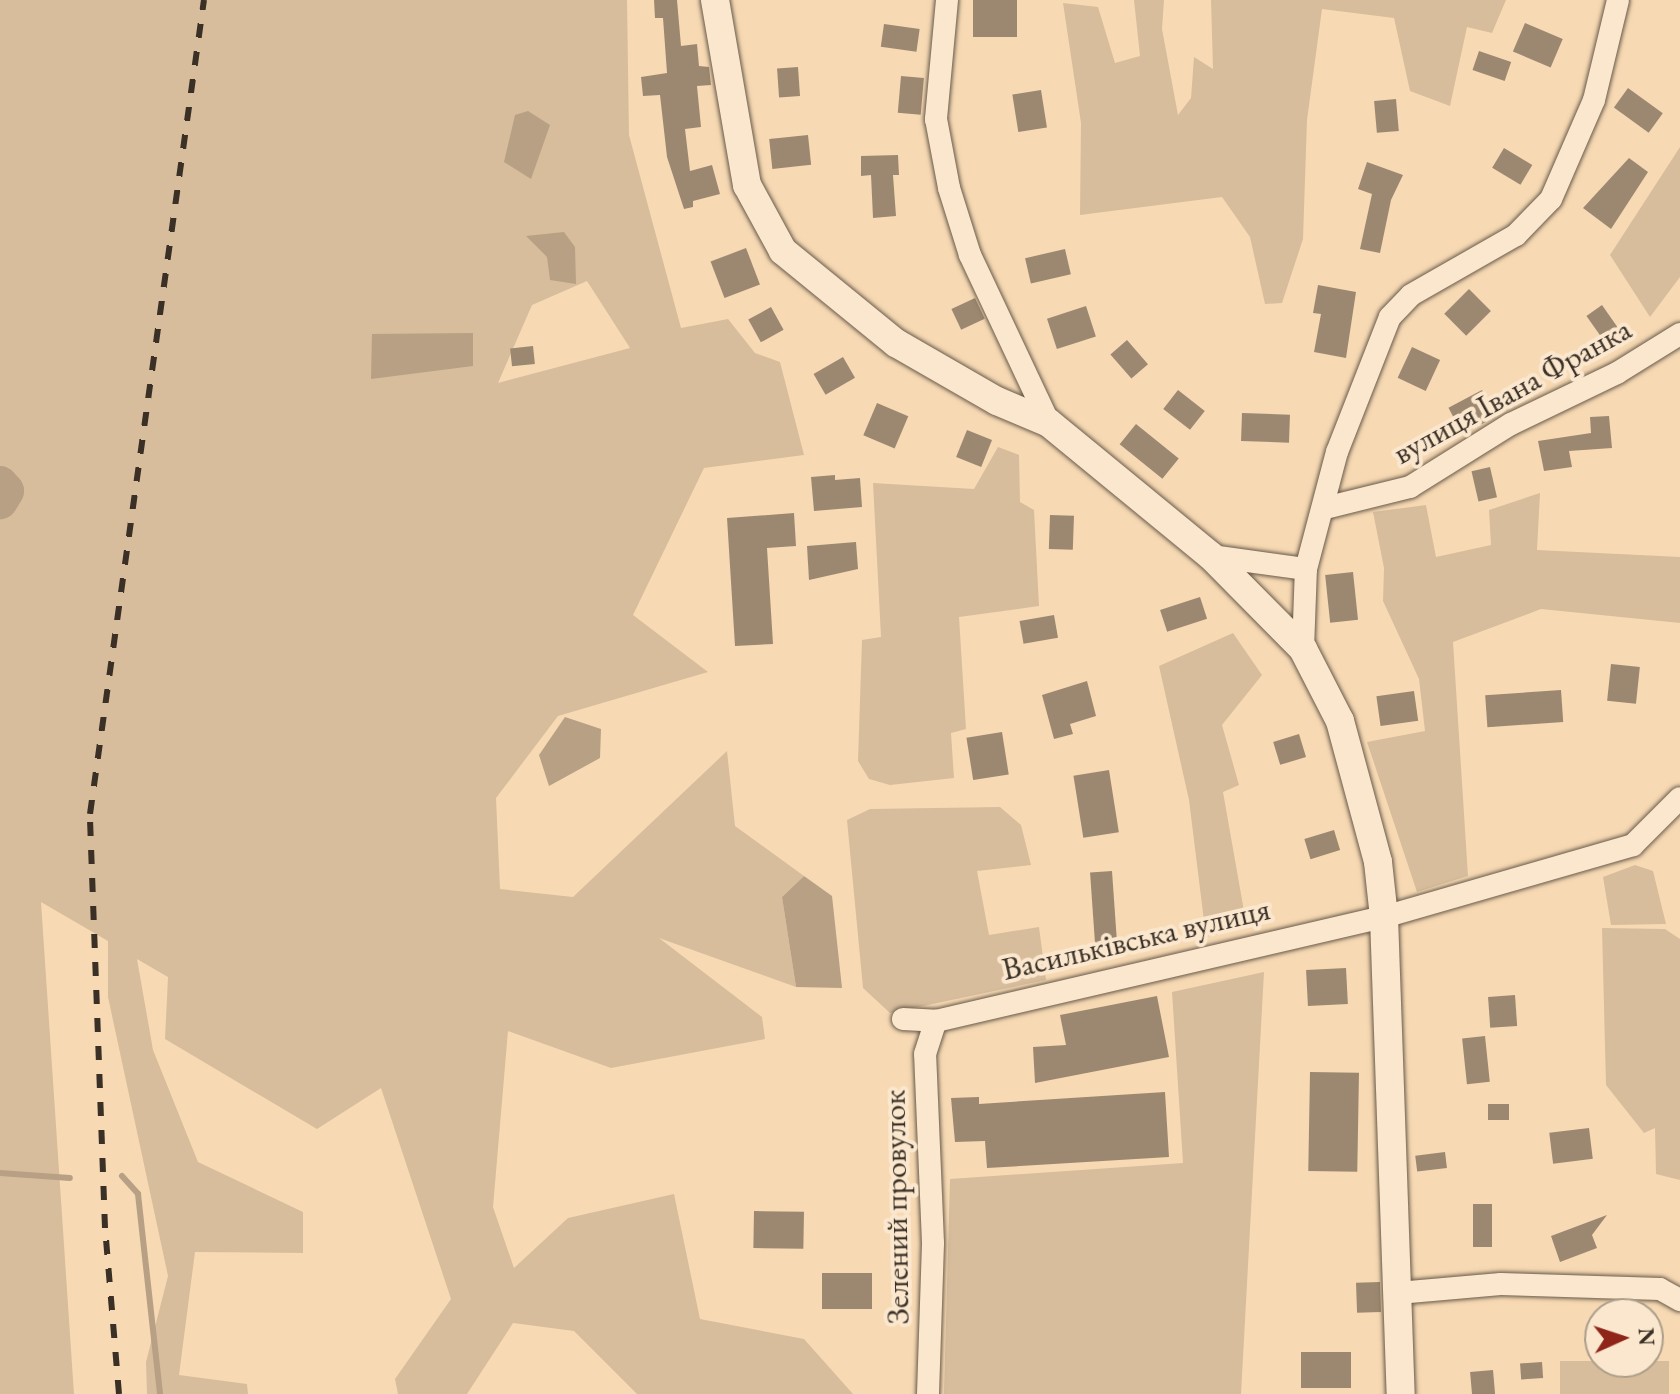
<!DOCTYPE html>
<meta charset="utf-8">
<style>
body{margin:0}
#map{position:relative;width:1680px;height:1394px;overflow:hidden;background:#f7dab4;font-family:"EB Garamond",serif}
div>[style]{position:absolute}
.green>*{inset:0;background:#d7bd9c;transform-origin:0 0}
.water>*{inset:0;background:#b7a084}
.stream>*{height:6px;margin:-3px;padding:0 3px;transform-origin:3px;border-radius:3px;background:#b7a084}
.river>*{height:36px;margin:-18px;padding:0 18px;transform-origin:18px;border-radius:18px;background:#b7a084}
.building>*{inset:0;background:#9c8870;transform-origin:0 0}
.roads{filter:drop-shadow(0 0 2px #695a4a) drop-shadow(0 0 2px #695a4a)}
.minor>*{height:22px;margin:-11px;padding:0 11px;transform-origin:11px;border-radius:11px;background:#fae7ce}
.tertiary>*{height:28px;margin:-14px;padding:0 14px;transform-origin:14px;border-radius:14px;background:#fae7ce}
.rail>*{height:6px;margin-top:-3px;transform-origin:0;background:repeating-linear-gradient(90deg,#3a3026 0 14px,transparent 0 28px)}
span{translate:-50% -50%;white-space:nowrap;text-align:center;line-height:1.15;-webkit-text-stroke:8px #fae7ce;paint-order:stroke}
.street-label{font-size:32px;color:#3a3026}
.north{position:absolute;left:1584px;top:1298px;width:80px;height:80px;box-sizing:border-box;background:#fae7ce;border:2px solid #ad9e8b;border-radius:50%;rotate:87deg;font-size:22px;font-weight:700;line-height:32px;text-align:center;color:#3a3026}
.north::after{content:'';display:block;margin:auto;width:28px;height:36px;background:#8f2418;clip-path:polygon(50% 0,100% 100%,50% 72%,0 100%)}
</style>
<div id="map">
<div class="green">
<div style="clip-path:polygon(evenodd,0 0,627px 0,629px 135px,681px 328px,728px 319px,755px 353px,780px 362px,804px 455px,704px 468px,633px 615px,708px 672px,558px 716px,496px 798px,500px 889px,573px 897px,727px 751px,735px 826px,804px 876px,782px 897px,796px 987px,659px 938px,762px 1017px,765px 1039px,611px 1068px,508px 1031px,493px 1207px,514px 1268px,568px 1218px,674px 1194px,700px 1319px,804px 1339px,853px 1394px,637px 1394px,574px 1331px,513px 1323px,467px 1394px,398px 1394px,395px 1379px,451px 1299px,381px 1088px,317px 1129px,165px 1039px,168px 977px,137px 959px,153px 1050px,198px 1162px,303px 1212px,303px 1253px,195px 1252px,179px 1375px,247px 1384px,248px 1394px,147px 1394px,146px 1362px,168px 1276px,108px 997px,108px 941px,41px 902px,74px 1394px,0 1394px,0 0,587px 281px,630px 348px,498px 383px,532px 305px,587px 281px)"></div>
<div style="clip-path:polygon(1134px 0,1164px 0,1162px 29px,1178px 115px,1191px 98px,1194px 57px,1213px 69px,1211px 0,1506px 0,1492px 33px,1467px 27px,1450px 106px,1410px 91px,1394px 18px,1322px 9px,1307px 120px,1303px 239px,1282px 303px,1265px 304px,1250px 237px,1222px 197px,1080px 215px,1081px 123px,1063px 3px,1098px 7px,1115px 63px,1140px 56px)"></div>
<div style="clip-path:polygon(1680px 147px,1680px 277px,1650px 317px,1610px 255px)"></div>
<div style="clip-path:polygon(998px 447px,1019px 455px,1020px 502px,1034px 510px,1039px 606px,959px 617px,966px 729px,951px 733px,954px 778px,890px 785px,869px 779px,858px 761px,862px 640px,881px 637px,873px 483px,974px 489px)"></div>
<div style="clip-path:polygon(1540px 493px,1537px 550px,1680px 557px,1680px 623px,1541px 609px,1453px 642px,1468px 876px,1417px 892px,1367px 742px,1425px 731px,1419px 679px,1383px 601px,1384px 568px,1373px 512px,1426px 505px,1436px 557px,1491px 545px,1489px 510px)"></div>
<div style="clip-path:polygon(1233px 633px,1262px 675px,1222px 725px,1239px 785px,1223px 792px,1247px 928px,1206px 937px,1189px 800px,1159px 666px)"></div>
<div style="clip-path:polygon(1000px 807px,1021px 825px,1031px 865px,977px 871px,989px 935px,1039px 927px,1046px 980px,890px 1013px,863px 988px,847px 820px,870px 809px)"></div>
<div style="clip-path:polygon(1635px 865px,1653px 871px,1666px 924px,1611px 925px,1603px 877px)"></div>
<div style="clip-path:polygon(1602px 928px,1665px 929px,1680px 939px,1680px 1180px,1656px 1174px,1655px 1128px,1644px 1133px,1606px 1085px)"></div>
<div style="clip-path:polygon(1264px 972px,1241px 1394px,944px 1394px,950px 1179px,1183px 1163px,1172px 992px)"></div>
<div style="left:1560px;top:1361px;width:109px;height:33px"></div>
</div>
<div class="water">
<div style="clip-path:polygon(528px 111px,550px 125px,531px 179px,504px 162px,515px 115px)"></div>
<div style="clip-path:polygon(564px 232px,575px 247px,576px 284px,550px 280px,547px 257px,526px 236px)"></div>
<div style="clip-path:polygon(473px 333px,473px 366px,371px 379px,372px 334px)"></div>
<div style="clip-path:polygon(565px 717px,601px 729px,600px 758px,549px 786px,539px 755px)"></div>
<div style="clip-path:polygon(804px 876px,832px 896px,842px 988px,796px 987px,782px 897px)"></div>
</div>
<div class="stream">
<div style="left:0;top:1173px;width:70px;rotate:4.1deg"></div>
<div style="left:122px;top:1176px;width:24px;rotate:48deg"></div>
<div style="left:138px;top:1194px;width:201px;rotate:83.7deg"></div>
</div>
<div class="river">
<div style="left:0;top:484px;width:9px;rotate:49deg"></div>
<div style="left:6px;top:491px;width:12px;rotate:121deg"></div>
</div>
<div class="building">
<div style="clip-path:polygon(654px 0,677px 0,681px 46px,697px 44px,699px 66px,709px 67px,711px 85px,697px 86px,701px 127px,685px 129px,690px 171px,712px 165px,720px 194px,693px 201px,693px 207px,684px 209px,667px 157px,660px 95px,643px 96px,641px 77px,667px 73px,663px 18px,655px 18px)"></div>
<div style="left:973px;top:0;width:44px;height:37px"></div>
<div style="left:1525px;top:23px;width:41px;height:31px;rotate:23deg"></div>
<div style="left:884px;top:24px;width:36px;height:23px;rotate:8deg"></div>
<div style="left:1479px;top:51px;width:34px;height:20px;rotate:19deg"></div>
<div style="left:798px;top:67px;width:29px;height:21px;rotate:86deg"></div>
<div style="left:901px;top:76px;width:23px;height:37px;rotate:5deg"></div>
<div style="left:1628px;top:88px;width:43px;height:24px;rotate:36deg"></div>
<div style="left:1041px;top:90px;width:38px;height:29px;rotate:81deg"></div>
<div style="left:1396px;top:99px;width:32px;height:22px;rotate:85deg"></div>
<div style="left:808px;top:135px;width:30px;height:39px;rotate:84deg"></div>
<div style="left:1504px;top:148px;width:33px;height:23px;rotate:31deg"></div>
<div style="clip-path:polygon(898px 155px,899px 175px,893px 175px,896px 216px,873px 218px,871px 175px,861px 176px,861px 156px)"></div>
<div style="clip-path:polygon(1629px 158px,1648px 172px,1611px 229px,1583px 208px)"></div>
<div style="clip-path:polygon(1367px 162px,1403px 175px,1391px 200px,1380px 253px,1360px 249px,1372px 194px,1358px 189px)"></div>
<div style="left:746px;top:248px;width:39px;height:38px;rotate:69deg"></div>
<div style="left:1065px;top:249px;width:26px;height:41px;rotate:77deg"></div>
<div style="clip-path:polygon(1318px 285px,1356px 292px,1346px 358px,1314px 352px,1321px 314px,1313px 313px)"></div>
<div style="left:1469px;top:289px;width:31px;height:35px;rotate:45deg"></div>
<div style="left:975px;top:298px;width:23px;height:26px;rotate:65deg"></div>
<div style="left:1602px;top:305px;width:32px;height:19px;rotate:55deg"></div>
<div style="left:1086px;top:306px;width:32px;height:41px;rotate:72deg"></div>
<div style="left:771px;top:307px;width:26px;height:26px;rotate:61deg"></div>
<div style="left:1127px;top:340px;width:32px;height:22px;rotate:49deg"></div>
<div style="left:533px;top:346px;width:18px;height:23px;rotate:84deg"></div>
<div style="left:1412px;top:347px;width:31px;height:34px;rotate:25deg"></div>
<div style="left:843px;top:357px;width:24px;height:34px;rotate:60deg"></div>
<div style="left:1178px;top:390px;width:34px;height:24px;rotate:38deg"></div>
<div style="left:1482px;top:390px;width:30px;height:38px;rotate:62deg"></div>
<div style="left:877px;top:403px;width:34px;height:35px;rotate:23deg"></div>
<div style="left:1242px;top:413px;width:48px;height:28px;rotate:2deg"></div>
<div style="clip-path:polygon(1609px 416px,1612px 448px,1569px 451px,1572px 467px,1544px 471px,1538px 441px,1591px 433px,1590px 417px)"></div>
<div style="left:1136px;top:424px;width:55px;height:26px;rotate:39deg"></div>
<div style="left:967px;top:430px;width:27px;height:29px;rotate:22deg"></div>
<div style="left:1490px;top:467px;width:31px;height:19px;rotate:77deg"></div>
<div style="clip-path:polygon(835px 475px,835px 480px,860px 478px,862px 507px,814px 511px,811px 477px)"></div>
<div style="clip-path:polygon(794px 513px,796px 546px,767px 548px,773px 644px,735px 646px,727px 518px)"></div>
<div style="left:1050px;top:515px;width:24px;height:34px;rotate:2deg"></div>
<div style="clip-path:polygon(856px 542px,858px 569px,809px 580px,807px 546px)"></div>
<div style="left:1353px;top:572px;width:48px;height:28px;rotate:84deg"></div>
<div style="left:1200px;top:597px;width:23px;height:42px;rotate:72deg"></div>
<div style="left:1054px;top:615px;width:23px;height:35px;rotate:80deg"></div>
<div style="left:1611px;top:664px;width:29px;height:37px;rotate:6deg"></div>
<div style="clip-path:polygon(1087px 681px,1096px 716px,1070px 724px,1073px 734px,1054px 739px,1042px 695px)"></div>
<div style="left:1561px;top:690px;width:32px;height:76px;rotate:86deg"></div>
<div style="left:1414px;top:691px;width:30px;height:38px;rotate:82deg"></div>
<div style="left:1002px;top:732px;width:43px;height:36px;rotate:81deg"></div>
<div style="left:1299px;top:734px;width:24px;height:27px;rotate:73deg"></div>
<div style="left:1109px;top:770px;width:63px;height:36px;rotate:81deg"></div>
<div style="left:1334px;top:830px;width:21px;height:31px;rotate:73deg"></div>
<div style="left:1112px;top:871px;width:82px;height:22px;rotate:86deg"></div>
<div style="left:1346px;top:968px;width:36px;height:40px;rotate:87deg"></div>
<div style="left:1515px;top:995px;width:31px;height:27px;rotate:86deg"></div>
<div style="clip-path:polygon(1157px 996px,1169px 1057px,1035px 1083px,1033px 1047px,1066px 1045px,1060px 1015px)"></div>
<div style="left:1485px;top:1036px;width:46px;height:23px;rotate:84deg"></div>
<div style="left:1310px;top:1072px;width:49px;height:99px;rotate:1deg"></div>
<div style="clip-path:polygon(1165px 1092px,1169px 1157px,987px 1168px,985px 1141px,955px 1142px,951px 1098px,979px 1097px,979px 1104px)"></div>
<div style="left:1509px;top:1104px;width:16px;height:21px;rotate:90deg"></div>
<div style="left:1589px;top:1128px;width:31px;height:40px;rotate:83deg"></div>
<div style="left:1445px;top:1152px;width:16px;height:30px;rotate:83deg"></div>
<div style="left:1473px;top:1204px;width:19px;height:43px"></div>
<div style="left:754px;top:1211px;width:50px;height:37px;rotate:1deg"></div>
<div style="clip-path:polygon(1607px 1215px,1592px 1235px,1597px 1248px,1560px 1262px,1551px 1236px)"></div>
<div style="left:822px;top:1273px;width:50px;height:36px"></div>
<div style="left:1380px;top:1282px;width:30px;height:24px;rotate:88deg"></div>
<div style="left:1301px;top:1352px;width:50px;height:36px"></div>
<div style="left:1542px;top:1362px;width:16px;height:22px;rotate:86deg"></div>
<div style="left:1493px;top:1370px;width:24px;height:23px;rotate:85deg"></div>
</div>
<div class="roads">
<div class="minor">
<div style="left:947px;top:0;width:120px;rotate:95.3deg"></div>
<div style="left:936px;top:119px;width:70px;rotate:79.3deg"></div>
<div style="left:949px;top:188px;width:70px;rotate:72.6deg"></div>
<div style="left:970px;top:255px;width:186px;rotate:64.8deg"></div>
<div style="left:1325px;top:508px;width:88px;rotate:-13.9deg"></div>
<div style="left:1410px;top:487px;width:119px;rotate:-32deg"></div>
<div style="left:1511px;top:424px;width:118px;rotate:-25.7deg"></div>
<div style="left:1617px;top:373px;width:74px;rotate:-31.8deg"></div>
<div style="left:1211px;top:556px;width:96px;rotate:7.8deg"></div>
<div style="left:1303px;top:649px;width:80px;rotate:-87.9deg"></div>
<div style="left:1306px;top:569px;width:121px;rotate:-75.2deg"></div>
<div style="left:1337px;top:452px;width:145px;rotate:-68.6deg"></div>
<div style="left:1390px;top:317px;width:30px;rotate:-46deg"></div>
<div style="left:1411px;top:295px;width:121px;rotate:-29.7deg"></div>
<div style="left:1516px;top:235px;width:50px;rotate:-45.8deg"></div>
<div style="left:1551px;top:199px;width:108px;rotate:-66.5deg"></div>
<div style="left:1594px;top:100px;width:103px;rotate:-76.5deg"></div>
<div style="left:903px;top:1019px;width:33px;rotate:3deg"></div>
<div style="left:936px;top:1021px;width:460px;rotate:-13.1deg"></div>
<div style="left:1384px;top:917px;width:259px;rotate:-16.1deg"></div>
<div style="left:1633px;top:845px;width:66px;rotate:-45deg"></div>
<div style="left:1398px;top:1293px;width:103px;rotate:-5deg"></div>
<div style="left:1501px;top:1284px;width:159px;rotate:1.8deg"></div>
<div style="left:1660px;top:1289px;width:23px;rotate:29deg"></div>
<div style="left:928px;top:1394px;width:151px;rotate:-88.1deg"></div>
<div style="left:933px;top:1243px;width:189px;rotate:-92.4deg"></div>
<div style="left:925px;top:1054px;width:35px;rotate:-72deg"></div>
</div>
<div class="tertiary">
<div style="left:715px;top:0;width:188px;rotate:80.2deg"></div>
<div style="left:747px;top:185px;width:75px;rotate:61.4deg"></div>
<div style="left:783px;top:251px;width:146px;rotate:39.2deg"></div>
<div style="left:896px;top:343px;width:116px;rotate:29.9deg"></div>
<div style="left:997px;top:401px;width:56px;rotate:22.9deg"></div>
<div style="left:1049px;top:423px;width:210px;rotate:39.4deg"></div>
<div style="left:1211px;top:556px;width:131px;rotate:45.3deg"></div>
<div style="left:1303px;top:649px;width:81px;rotate:62.8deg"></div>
<div style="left:1340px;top:721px;width:146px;rotate:74.9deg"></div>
<div style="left:1378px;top:862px;width:55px;rotate:83.8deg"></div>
<div style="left:1384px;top:917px;width:477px;rotate:88deg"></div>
</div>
</div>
<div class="rail">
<div style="left:119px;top:1394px;width:167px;rotate:-94.8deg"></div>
<div style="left:105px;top:1228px;width:414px;rotate:-92.1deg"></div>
<div style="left:90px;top:814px;width:822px;rotate:-82.03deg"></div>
</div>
<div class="street-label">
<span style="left:1512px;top:391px;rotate:-29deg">вулиця Івана Франка</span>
<span style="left:1136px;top:939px;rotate:-13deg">Васильківська вулиця</span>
<span style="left:896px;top:1207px;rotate:-91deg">Зелений провулок</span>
</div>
<div class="north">N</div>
</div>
